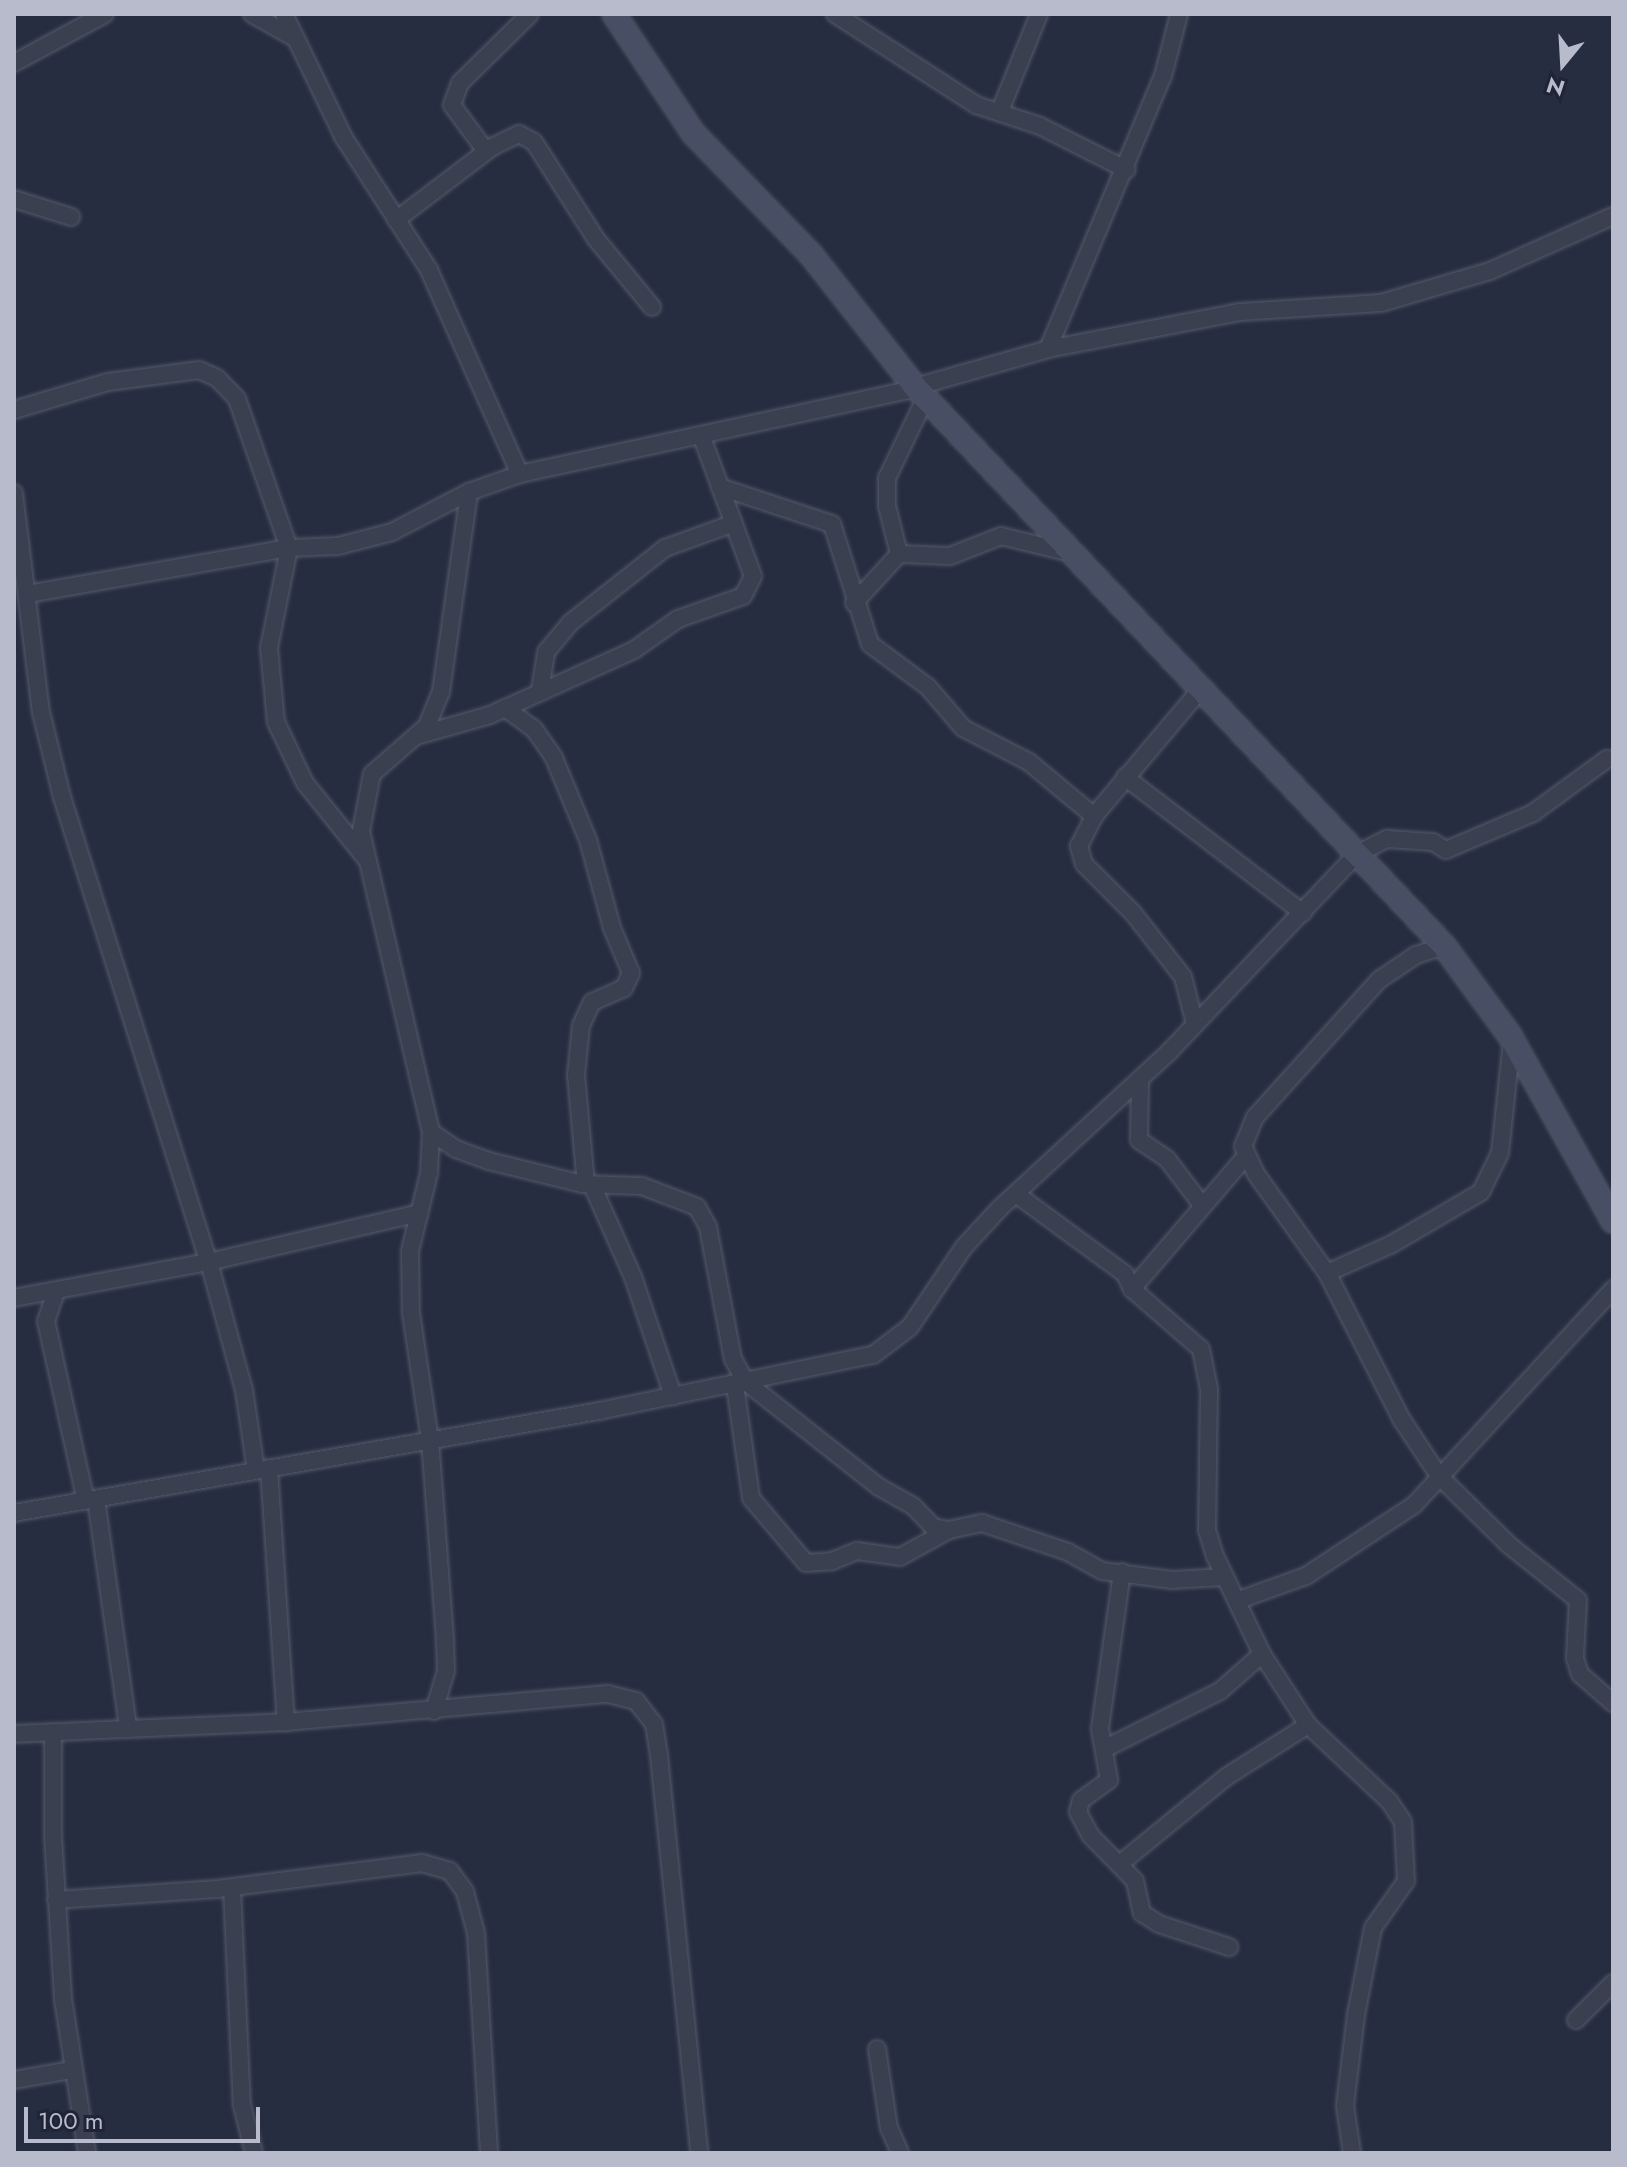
<!DOCTYPE html>
<style>
body{margin:0}
#map{position:relative;width:1627px;height:2167px;overflow:hidden;background:#262d40;font-family:Jost,sans-serif}
div>[style]{position:absolute}
.roads{filter:drop-shadow(0 0 2px #555b6b) drop-shadow(0 0 2px #555b6b)}
.street>*{height:16px;margin:-8px;padding:0 8px;transform-origin:8px;border-radius:8px;background:#3a4050}
.secondary>*{height:22px;margin:-11px;padding:0 11px;transform-origin:11px;border-radius:11px;background:#484e63}
span{translate:-50% -50%;white-space:nowrap;text-align:center;line-height:1.15;-webkit-text-stroke:6px #1f2536;paint-order:stroke}
.frame{position:absolute;inset:0;border:16px solid #b7bbcb;pointer-events:none}
.north{position:absolute;left:1523px;top:24px;width:80px;height:80px;-webkit-text-stroke:6px #1f2536;paint-order:stroke;rotate:198deg;font-size:22px;font-weight:700;line-height:32px;text-align:center;color:#b7bbcb}
.north::after{content:'';display:block;margin:auto;width:28px;height:36px;background:#b7bbcb;clip-path:polygon(50% 0,100% 100%,50% 72%,0 100%)}
.scale{position:absolute;left:24px;top:2107px;width:236px;height:36px;box-sizing:border-box;border:4px solid #b7bbcb;border-top:0;padding-left:10px;font-size:24px;line-height:28px;white-space:nowrap;color:#b7bbcb;-webkit-text-stroke:6px #1f2536;paint-order:stroke}
</style>
<div id="map">
<div class="roads">
<div class="street">
<div style="left:252px;top:14px;width:47px;rotate:29.3deg"></div>
<div style="left:284px;top:14px;width:138px;rotate:64.2deg"></div>
<div style="left:344px;top:138px;width:157px;rotate:57.2deg"></div>
<div style="left:429px;top:270px;width:223px;rotate:66deg"></div>
<div style="left:835px;top:14px;width:168px;rotate:32.8deg"></div>
<div style="left:976px;top:105px;width:67px;rotate:18.2deg"></div>
<div style="left:1040px;top:126px;width:97px;rotate:26.8deg"></div>
<div style="left:14px;top:63px;width:103px;rotate:-28.3deg"></div>
<div style="left:1000px;top:111px;width:105px;rotate:-68.1deg"></div>
<div style="left:486px;top:151px;width:57px;rotate:-126.5deg"></div>
<div style="left:452px;top:105px;width:23px;rotate:-70deg"></div>
<div style="left:460px;top:83px;width:98px;rotate:-44.6deg"></div>
<div style="left:14px;top:199px;width:60px;rotate:17.5deg"></div>
<div style="left:396px;top:220px;width:121px;rotate:-37.2deg"></div>
<div style="left:492px;top:147px;width:30px;rotate:-26deg"></div>
<div style="left:519px;top:134px;width:17px;rotate:28deg"></div>
<div style="left:534px;top:142px;width:115px;rotate:57.4deg"></div>
<div style="left:596px;top:239px;width:88px;rotate:50.5deg"></div>
<div style="left:1048px;top:349px;width:296px;rotate:-67.2deg"></div>
<div style="left:1163px;top:76px;width:64px;rotate:-75.5deg"></div>
<div style="left:915px;top:387px;width:138px;rotate:-15.9deg"></div>
<div style="left:1048px;top:349px;width:196px;rotate:-10.9deg"></div>
<div style="left:1240px;top:312px;width:141px;rotate:-3.7deg"></div>
<div style="left:1381px;top:303px;width:114px;rotate:-16.4deg"></div>
<div style="left:1490px;top:271px;width:135px;rotate:-24.1deg"></div>
<div style="left:14px;top:410px;width:98px;rotate:-16.6deg"></div>
<div style="left:108px;top:382px;width:92px;rotate:-7.5deg"></div>
<div style="left:199px;top:370px;width:20px;rotate:24deg"></div>
<div style="left:217px;top:378px;width:29px;rotate:46deg"></div>
<div style="left:237px;top:399px;width:158px;rotate:70.8deg"></div>
<div style="left:289px;top:548px;width:102px;rotate:101.3deg"></div>
<div style="left:269px;top:648px;width:74px;rotate:84.6deg"></div>
<div style="left:276px;top:722px;width:68px;rotate:64.6deg"></div>
<div style="left:305px;top:783px;width:97px;rotate:51.2deg"></div>
<div style="left:720px;top:487px;width:118px;rotate:18.3deg"></div>
<div style="left:832px;top:524px;width:126px;rotate:72.4deg"></div>
<div style="left:870px;top:644px;width:72px;rotate:36.6deg"></div>
<div style="left:928px;top:687px;width:54px;rotate:49.5deg"></div>
<div style="left:963px;top:728px;width:74px;rotate:27.3deg"></div>
<div style="left:1029px;top:762px;width:85px;rotate:39.7deg"></div>
<div style="left:14px;top:493px;width:221px;rotate:83deg"></div>
<div style="left:41px;top:712px;width:88px;rotate:76.1deg"></div>
<div style="left:62px;top:797px;width:488px;rotate:72.5deg"></div>
<div style="left:209px;top:1262px;width:133px;rotate:74.7deg"></div>
<div style="left:244px;top:1390px;width:81px;rotate:81.5deg"></div>
<div style="left:899px;top:554px;width:49px;rotate:-104deg"></div>
<div style="left:887px;top:506px;width:28px;rotate:-90deg"></div>
<div style="left:887px;top:478px;width:90px;rotate:-64.3deg"></div>
<div style="left:28px;top:594px;width:265px;rotate:-10deg"></div>
<div style="left:289px;top:548px;width:49px;rotate:-2.3deg"></div>
<div style="left:338px;top:546px;width:56px;rotate:-14.5deg"></div>
<div style="left:392px;top:532px;width:87px;rotate:-27.5deg"></div>
<div style="left:469px;top:492px;width:54px;rotate:-19.4deg"></div>
<div style="left:520px;top:474px;width:408px;rotate:-12.2deg"></div>
<div style="left:854px;top:603px;width:67px;rotate:-47.4deg"></div>
<div style="left:899px;top:554px;width:51px;rotate:2.2deg"></div>
<div style="left:950px;top:556px;width:55px;rotate:-21.4deg"></div>
<div style="left:1001px;top:536px;width:72px;rotate:13.7deg"></div>
<div style="left:540px;top:691px;width:39px;rotate:-81deg"></div>
<div style="left:546px;top:652px;width:38px;rotate:-50deg"></div>
<div style="left:570px;top:623px;width:121px;rotate:-38.3deg"></div>
<div style="left:665px;top:548px;width:73px;rotate:-19.9deg"></div>
<div style="left:505px;top:708px;width:36px;rotate:36deg"></div>
<div style="left:534px;top:729px;width:35px;rotate:55deg"></div>
<div style="left:554px;top:758px;width:89px;rotate:67.5deg"></div>
<div style="left:588px;top:840px;width:91px;rotate:74.7deg"></div>
<div style="left:612px;top:928px;width:49px;rotate:67.1deg"></div>
<div style="left:631px;top:973px;width:17px;rotate:115deg"></div>
<div style="left:624px;top:988px;width:35px;rotate:156deg"></div>
<div style="left:592px;top:1002px;width:26px;rotate:115deg"></div>
<div style="left:581px;top:1026px;width:49px;rotate:95.8deg"></div>
<div style="left:576px;top:1075px;width:109px;rotate:84.8deg"></div>
<div style="left:416px;top:736px;width:77px;rotate:-15.8deg"></div>
<div style="left:490px;top:715px;width:158px;rotate:-24.3deg"></div>
<div style="left:634px;top:650px;width:54px;rotate:-35.2deg"></div>
<div style="left:678px;top:619px;width:69px;rotate:-19.5deg"></div>
<div style="left:743px;top:596px;width:22px;rotate:-63deg"></div>
<div style="left:753px;top:576px;width:150px;rotate:-110.2deg"></div>
<div style="left:1125px;top:777px;width:224px;rotate:37.4deg"></div>
<div style="left:1444px;top:946px;width:29px;rotate:162deg"></div>
<div style="left:1416px;top:955px;width:45px;rotate:146deg"></div>
<div style="left:1379px;top:980px;width:185px;rotate:132.1deg"></div>
<div style="left:1255px;top:1117px;width:31px;rotate:112deg"></div>
<div style="left:1243px;top:1146px;width:31px;rotate:65deg"></div>
<div style="left:1256px;top:1174px;width:122px;rotate:54.4deg"></div>
<div style="left:1327px;top:1273px;width:165px;rotate:63deg"></div>
<div style="left:1402px;top:1420px;width:67px;rotate:56.5deg"></div>
<div style="left:1439px;top:1476px;width:98px;rotate:44.6deg"></div>
<div style="left:1509px;top:1545px;width:88px;rotate:38.6deg"></div>
<div style="left:1578px;top:1600px;width:58px;rotate:93deg"></div>
<div style="left:1575px;top:1658px;width:17px;rotate:73deg"></div>
<div style="left:1580px;top:1674px;width:44px;rotate:41.3deg"></div>
<div style="left:1195px;top:1024px;width:49px;rotate:-104.3deg"></div>
<div style="left:1183px;top:977px;width:81px;rotate:-128deg"></div>
<div style="left:1133px;top:913px;width:69px;rotate:-135deg"></div>
<div style="left:1084px;top:864px;width:19px;rotate:-106deg"></div>
<div style="left:1079px;top:846px;width:34px;rotate:-63deg"></div>
<div style="left:1094px;top:816px;width:166px;rotate:-49.9deg"></div>
<div style="left:1140px;top:1081px;width:59px;rotate:91deg"></div>
<div style="left:1139px;top:1140px;width:34px;rotate:34deg"></div>
<div style="left:1167px;top:1159px;width:58px;rotate:52.7deg"></div>
<div style="left:431px;top:1132px;width:30px;rotate:34deg"></div>
<div style="left:456px;top:1149px;width:35px;rotate:20deg"></div>
<div style="left:489px;top:1161px;width:96px;rotate:13.9deg"></div>
<div style="left:582px;top:1184px;width:60px;rotate:1.9deg"></div>
<div style="left:642px;top:1186px;width:59px;rotate:20.9deg"></div>
<div style="left:697px;top:1207px;width:23px;rotate:61deg"></div>
<div style="left:708px;top:1227px;width:134px;rotate:79.3deg"></div>
<div style="left:733px;top:1359px;width:26px;rotate:61deg"></div>
<div style="left:746px;top:1382px;width:169px;rotate:38.3deg"></div>
<div style="left:879px;top:1487px;width:39px;rotate:29deg"></div>
<div style="left:913px;top:1506px;width:29px;rotate:46deg"></div>
<div style="left:933px;top:1527px;width:16px;rotate:11deg"></div>
<div style="left:592px;top:1185px;width:101px;rotate:66deg"></div>
<div style="left:633px;top:1277px;width:126px;rotate:71.4deg"></div>
<div style="left:1016px;top:1194px;width:135px;rotate:36.3deg"></div>
<div style="left:1125px;top:1274px;width:17px;rotate:65deg"></div>
<div style="left:1132px;top:1289px;width:91px;rotate:41deg"></div>
<div style="left:1201px;top:1349px;width:41px;rotate:78.7deg"></div>
<div style="left:1209px;top:1389px;width:141px;rotate:90.8deg"></div>
<div style="left:1207px;top:1530px;width:27px;rotate:73deg"></div>
<div style="left:1215px;top:1556px;width:109px;rotate:64.4deg"></div>
<div style="left:1262px;top:1654px;width:85px;rotate:57.1deg"></div>
<div style="left:1308px;top:1725px;width:111px;rotate:43.2deg"></div>
<div style="left:1389px;top:1801px;width:25px;rotate:56deg"></div>
<div style="left:1403px;top:1822px;width:59px;rotate:87.1deg"></div>
<div style="left:1406px;top:1881px;width:57px;rotate:125.1deg"></div>
<div style="left:1373px;top:1928px;width:89px;rotate:101.1deg"></div>
<div style="left:1356px;top:2015px;width:92px;rotate:96.9deg"></div>
<div style="left:1345px;top:2106px;width:48px;rotate:81.5deg"></div>
<div style="left:1327px;top:1273px;width:71px;rotate:-24deg"></div>
<div style="left:1392px;top:1244px;width:103px;rotate:-30.3deg"></div>
<div style="left:1481px;top:1192px;width:43px;rotate:-64deg"></div>
<div style="left:1500px;top:1153px;width:114px;rotate:-83.9deg"></div>
<div style="left:1132px;top:1289px;width:174px;rotate:-49.4deg"></div>
<div style="left:56px;top:1292px;width:31px;rotate:109deg"></div>
<div style="left:46px;top:1321px;width:184px;rotate:77.5deg"></div>
<div style="left:14px;top:1298px;width:198px;rotate:-10.5deg"></div>
<div style="left:209px;top:1262px;width:216px;rotate:-13.1deg"></div>
<div style="left:735px;top:1385px;width:114px;rotate:81.9deg"></div>
<div style="left:751px;top:1498px;width:85px;rotate:49.8deg"></div>
<div style="left:806px;top:1563px;width:26px;rotate:-4deg"></div>
<div style="left:832px;top:1561px;width:27px;rotate:-22deg"></div>
<div style="left:857px;top:1551px;width:43px;rotate:7.9deg"></div>
<div style="left:900px;top:1557px;width:56px;rotate:-28.9deg"></div>
<div style="left:949px;top:1530px;width:34px;rotate:-12deg"></div>
<div style="left:982px;top:1523px;width:91px;rotate:18.6deg"></div>
<div style="left:1068px;top:1552px;width:39px;rotate:29deg"></div>
<div style="left:1102px;top:1571px;width:71px;rotate:7.3deg"></div>
<div style="left:1172px;top:1580px;width:52px;rotate:-3.3deg"></div>
<div style="left:269px;top:1468px;width:255px;rotate:86.2deg"></div>
<div style="left:96px;top:1499px;width:231px;rotate:82deg"></div>
<div style="left:14px;top:1513px;width:594px;rotate:-9.89deg"></div>
<div style="left:599px;top:1411px;width:280px;rotate:-11.6deg"></div>
<div style="left:873px;top:1355px;width:46px;rotate:-37.1deg"></div>
<div style="left:910px;top:1327px;width:97px;rotate:-56deg"></div>
<div style="left:964px;top:1247px;width:53px;rotate:-47.3deg"></div>
<div style="left:1000px;top:1208px;width:230px;rotate:-42.7deg"></div>
<div style="left:1169px;top:1052px;width:273px;rotate:-46.5deg"></div>
<div style="left:1357px;top:854px;width:34px;rotate:-27deg"></div>
<div style="left:1387px;top:839px;width:46px;rotate:3.7deg"></div>
<div style="left:1433px;top:842px;width:15px;rotate:32deg"></div>
<div style="left:1446px;top:850px;width:95px;rotate:-23deg"></div>
<div style="left:1533px;top:813px;width:92px;rotate:-36.1deg"></div>
<div style="left:1122px;top:1572px;width:159px;rotate:98deg"></div>
<div style="left:1100px;top:1729px;width:52px;rotate:80deg"></div>
<div style="left:1109px;top:1780px;width:34px;rotate:144deg"></div>
<div style="left:1081px;top:1800px;width:12px;rotate:104deg"></div>
<div style="left:1078px;top:1812px;width:26px;rotate:62deg"></div>
<div style="left:1090px;top:1835px;width:64px;rotate:45.6deg"></div>
<div style="left:1135px;top:1881px;width:33px;rotate:78deg"></div>
<div style="left:1142px;top:1913px;width:20px;rotate:33deg"></div>
<div style="left:1159px;top:1924px;width:74px;rotate:18.2deg"></div>
<div style="left:1239px;top:1600px;width:71px;rotate:-19.7deg"></div>
<div style="left:1306px;top:1576px;width:129px;rotate:-33.3deg"></div>
<div style="left:1414px;top:1505px;width:294px;rotate:-47.3deg"></div>
<div style="left:434px;top:1711px;width:42px;rotate:-73.3deg"></div>
<div style="left:446px;top:1671px;width:32px;rotate:-92deg"></div>
<div style="left:445px;top:1639px;width:200px;rotate:-94.3deg"></div>
<div style="left:430px;top:1440px;width:128px;rotate:-98.5deg"></div>
<div style="left:411px;top:1313px;width:62px;rotate:-90.9deg"></div>
<div style="left:410px;top:1251px;width:80px;rotate:-76.3deg"></div>
<div style="left:429px;top:1173px;width:41px;rotate:-87.2deg"></div>
<div style="left:431px;top:1132px;width:309px;rotate:-103.1deg"></div>
<div style="left:361px;top:831px;width:58px;rotate:-79.1deg"></div>
<div style="left:372px;top:774px;width:73px;rotate:-41.1deg"></div>
<div style="left:427px;top:726px;width:37px;rotate:-68deg"></div>
<div style="left:441px;top:692px;width:202px;rotate:-82deg"></div>
<div style="left:53px;top:1732px;width:103px;rotate:90deg"></div>
<div style="left:53px;top:1835px;width:164px;rotate:86.5deg"></div>
<div style="left:63px;top:1999px;width:156px;rotate:81.1deg"></div>
<div style="left:14px;top:1734px;width:272px;rotate:-2.5deg"></div>
<div style="left:286px;top:1722px;width:323px;rotate:-5deg"></div>
<div style="left:608px;top:1694px;width:29px;rotate:14deg"></div>
<div style="left:636px;top:1701px;width:29px;rotate:52deg"></div>
<div style="left:654px;top:1724px;width:32px;rotate:81deg"></div>
<div style="left:659px;top:1756px;width:399px;rotate:84.2deg"></div>
<div style="left:1104px;top:1749px;width:130px;rotate:-26.6deg"></div>
<div style="left:1220px;top:1691px;width:56px;rotate:-41.4deg"></div>
<div style="left:1121px;top:1863px;width:136px;rotate:-39.3deg"></div>
<div style="left:1226px;top:1777px;width:97px;rotate:-32.4deg"></div>
<div style="left:232px;top:1888px;width:217px;rotate:87.4deg"></div>
<div style="left:242px;top:2105px;width:49px;rotate:76deg"></div>
<div style="left:56px;top:1900px;width:161px;rotate:-3.9deg"></div>
<div style="left:217px;top:1889px;width:207px;rotate:-7.2deg"></div>
<div style="left:422px;top:1863px;width:29px;rotate:16deg"></div>
<div style="left:450px;top:1871px;width:26px;rotate:54deg"></div>
<div style="left:465px;top:1892px;width:42px;rotate:75deg"></div>
<div style="left:476px;top:1933px;width:220px;rotate:86.6deg"></div>
<div style="left:1576px;top:2020px;width:52px;rotate:-45deg"></div>
<div style="left:877px;top:2049px;width:80px;rotate:81.4deg"></div>
<div style="left:889px;top:2128px;width:27px;rotate:66deg"></div>
<div style="left:14px;top:2080px;width:58px;rotate:-10deg"></div>
</div>
<div class="secondary">
<div style="left:614px;top:14px;width:143px;rotate:56.4deg"></div>
<div style="left:693px;top:133px;width:171px;rotate:45.9deg"></div>
<div style="left:812px;top:256px;width:167px;rotate:51.8deg"></div>
<div style="left:915px;top:387px;width:770px;rotate:46.58deg"></div>
<div style="left:1444px;top:946px;width:112px;rotate:53.7deg"></div>
<div style="left:1510px;top:1036px;width:212px;rotate:60.9deg"></div>
</div>
</div>
<div class="frame"></div>
<div class="north">N</div>
<div class="scale">100 m</div>
</div>
